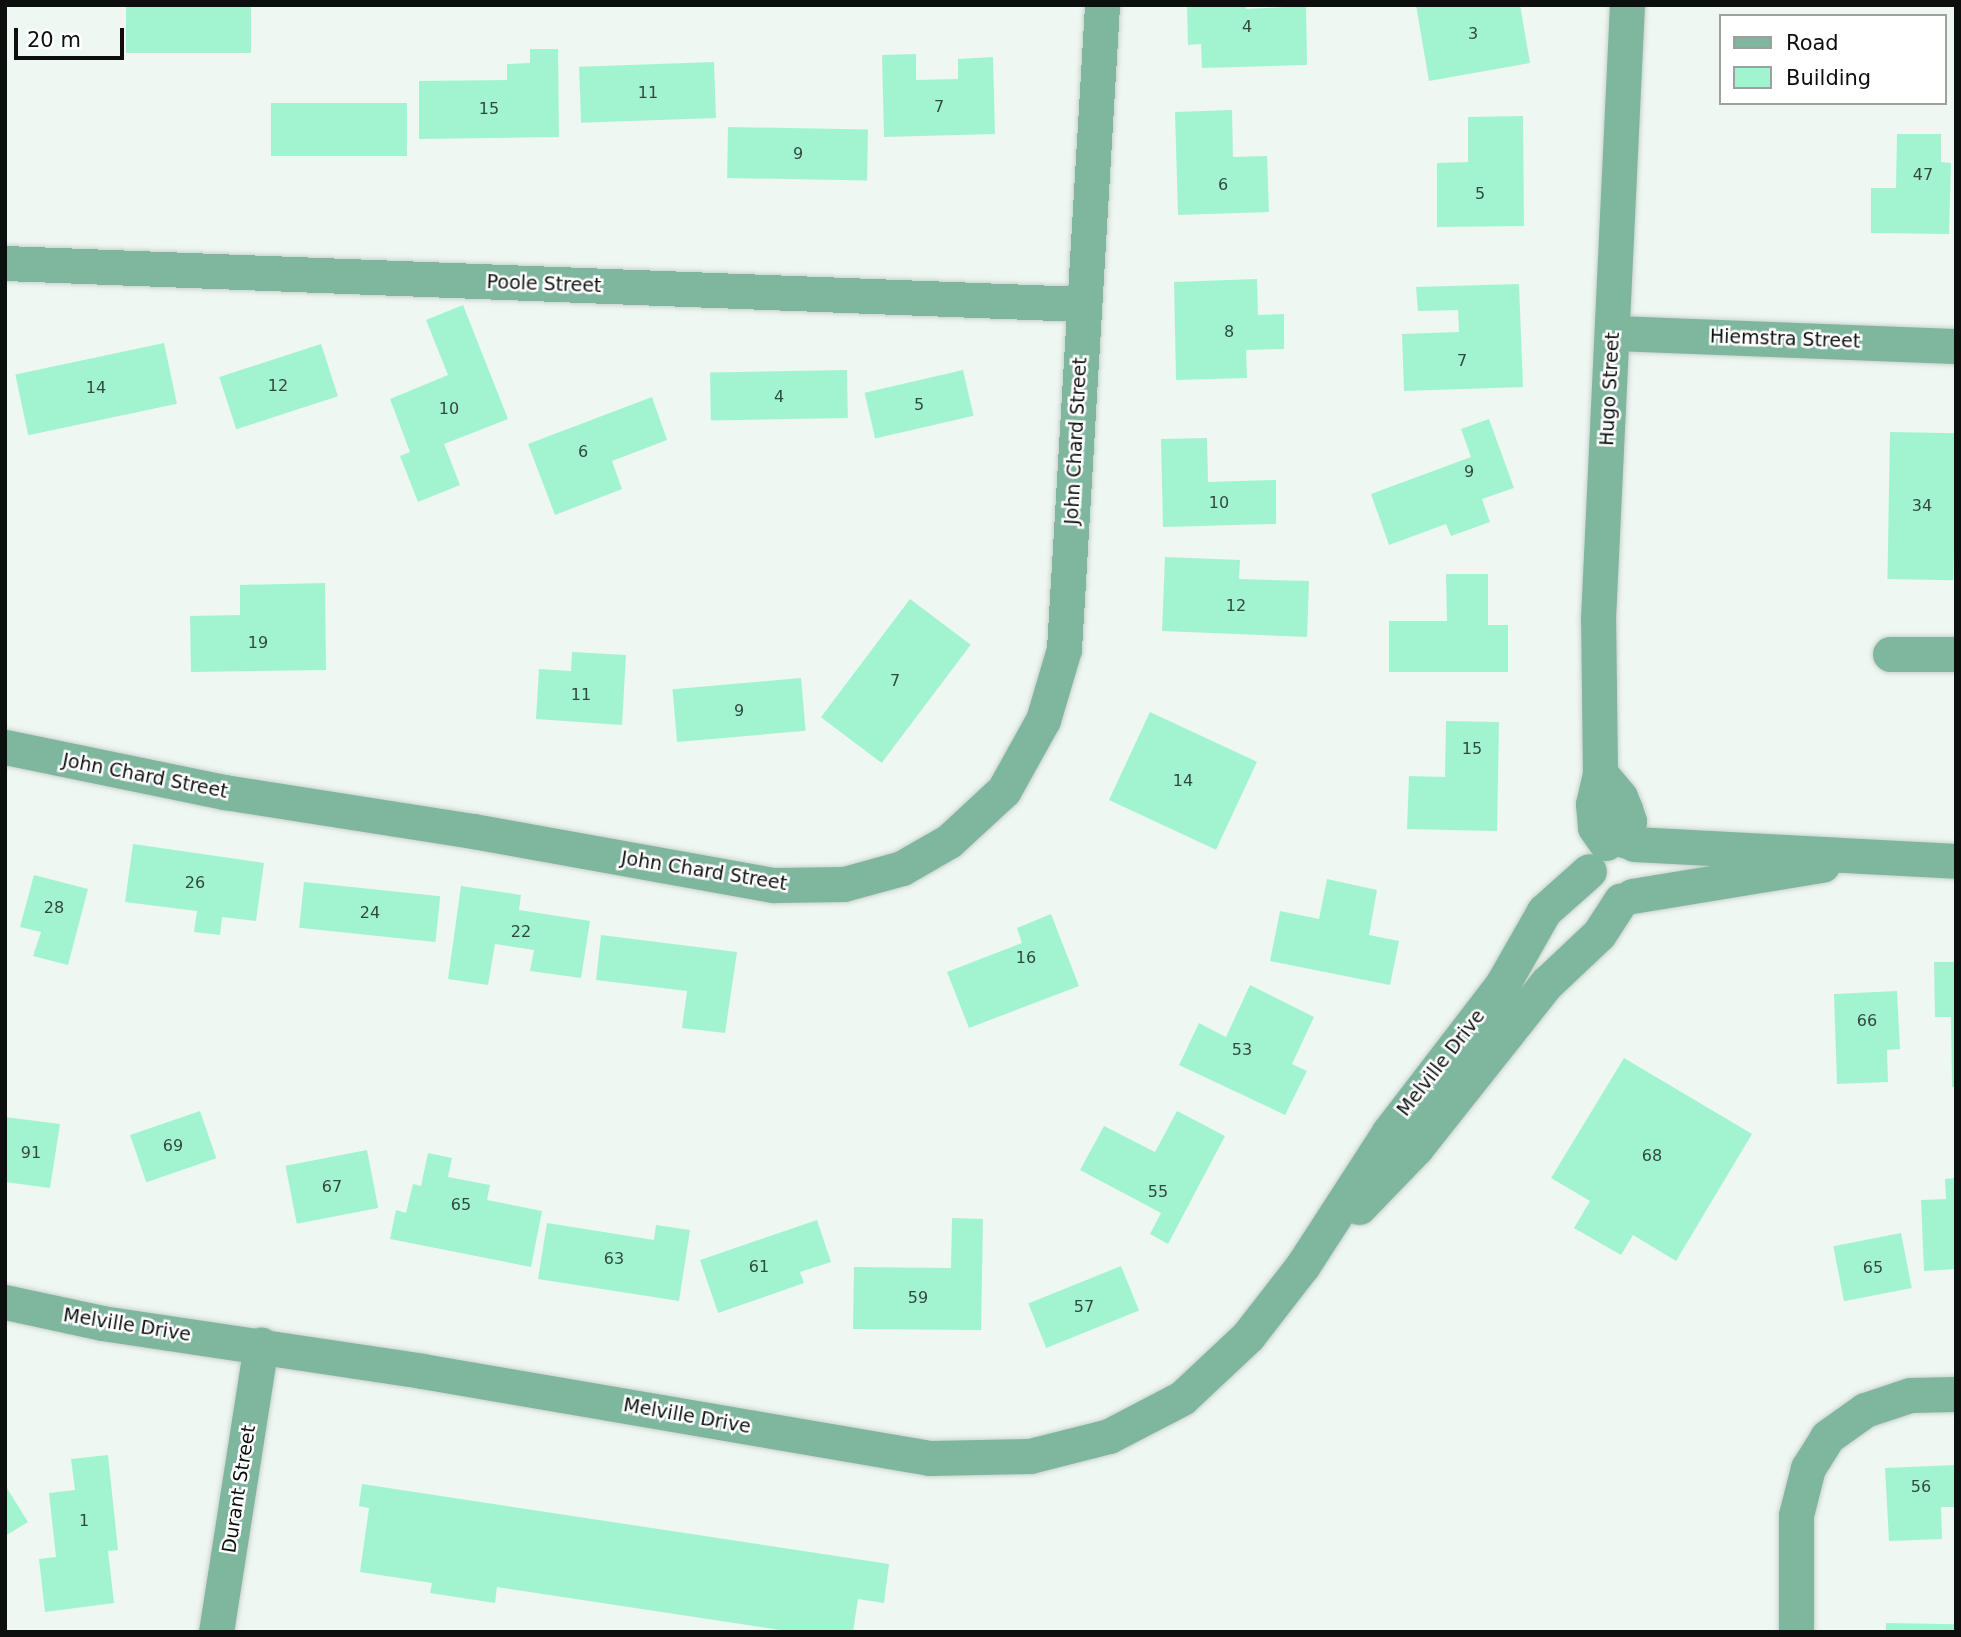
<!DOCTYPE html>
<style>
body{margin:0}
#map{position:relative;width:1961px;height:1637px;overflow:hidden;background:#eef7f2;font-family:"DejaVu Sans",sans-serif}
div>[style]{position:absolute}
.building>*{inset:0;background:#a2f4d1;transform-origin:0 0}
.roads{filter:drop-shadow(0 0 2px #cad2ce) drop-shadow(0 0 2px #cad2ce)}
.minor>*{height:35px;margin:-17.5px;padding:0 17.5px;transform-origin:17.5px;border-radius:17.5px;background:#7eb79e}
span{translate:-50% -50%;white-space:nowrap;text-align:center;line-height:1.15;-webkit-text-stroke:5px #fff;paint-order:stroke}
.number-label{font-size:16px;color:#32483f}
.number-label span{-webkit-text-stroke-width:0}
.street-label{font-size:19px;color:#0c0f0e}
.frame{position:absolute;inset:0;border:7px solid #0c0f0e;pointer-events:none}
.legend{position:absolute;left:1719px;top:14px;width:228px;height:91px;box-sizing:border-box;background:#fff;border:2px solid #9e9f9f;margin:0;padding:9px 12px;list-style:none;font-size:21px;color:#0c0f0e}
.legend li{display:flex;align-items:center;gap:14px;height:35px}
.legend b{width:35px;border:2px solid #9e9f9f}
.scale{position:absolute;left:14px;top:28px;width:110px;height:32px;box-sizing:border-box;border:4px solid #0c0f0e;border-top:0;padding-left:9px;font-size:21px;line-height:24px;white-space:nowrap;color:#0c0f0e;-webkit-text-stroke:5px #fff;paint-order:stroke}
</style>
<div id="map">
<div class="building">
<div style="left:126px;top:5px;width:125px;height:48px"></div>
<div style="clip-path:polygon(1187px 5px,1246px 5px,1246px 9px,1306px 6px,1307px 65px,1202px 68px,1201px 44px,1188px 45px)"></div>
<div style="clip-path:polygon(1416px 5px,1520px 5px,1530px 63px,1429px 81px)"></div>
<div style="clip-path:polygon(530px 49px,558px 49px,559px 137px,419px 139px,419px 81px,507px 80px,507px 64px,530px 63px)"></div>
<div style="clip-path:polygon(916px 54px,916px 80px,958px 79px,958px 59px,993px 57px,995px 134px,884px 137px,882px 55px)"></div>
<div style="left:714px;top:62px;width:56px;height:135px;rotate:88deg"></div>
<div style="left:271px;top:103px;width:136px;height:53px"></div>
<div style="clip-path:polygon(1232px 110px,1233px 157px,1267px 156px,1269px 212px,1178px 215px,1175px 112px)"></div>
<div style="clip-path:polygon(1523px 116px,1524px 226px,1437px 227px,1437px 163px,1468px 162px,1468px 117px)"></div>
<div style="left:728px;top:127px;width:140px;height:51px;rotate:1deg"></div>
<div style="clip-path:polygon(1897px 134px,1941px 134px,1941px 162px,1951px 163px,1949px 234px,1871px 233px,1871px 188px,1896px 188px)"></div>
<div style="clip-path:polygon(1257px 279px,1258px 315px,1284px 314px,1284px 349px,1246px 350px,1247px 378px,1176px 380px,1174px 282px)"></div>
<div style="clip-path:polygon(1519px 284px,1523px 387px,1404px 391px,1402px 334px,1459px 332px,1458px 310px,1418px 311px,1416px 287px)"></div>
<div style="clip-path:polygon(463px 305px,508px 419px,444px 444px,460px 485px,418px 502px,400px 456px,410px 452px,390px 399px,448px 375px,426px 320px)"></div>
<div style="left:164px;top:343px;width:62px;height:152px;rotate:78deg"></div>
<div style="left:321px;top:344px;width:55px;height:107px;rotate:72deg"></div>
<div style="left:847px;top:370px;width:48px;height:137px;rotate:89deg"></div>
<div style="left:963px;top:370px;width:47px;height:101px;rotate:77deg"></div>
<div style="clip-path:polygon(652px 397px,667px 440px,612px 461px,622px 489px,555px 515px,528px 444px)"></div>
<div style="clip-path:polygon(1489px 419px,1514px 488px,1482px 499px,1490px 522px,1451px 536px,1446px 524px,1389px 545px,1371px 494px,1471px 457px,1461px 429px)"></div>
<div style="left:1890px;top:432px;width:66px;height:147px;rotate:1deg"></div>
<div style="clip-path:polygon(1207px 438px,1208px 482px,1276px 480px,1276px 524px,1163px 527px,1161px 439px)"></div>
<div style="clip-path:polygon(1165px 557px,1240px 560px,1239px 579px,1309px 581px,1307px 637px,1162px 631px)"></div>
<div style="clip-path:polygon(1446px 574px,1488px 574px,1488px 625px,1508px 625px,1508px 672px,1389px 672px,1389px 621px,1447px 621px)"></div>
<div style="clip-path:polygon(325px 583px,326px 670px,191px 672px,190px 616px,240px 615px,240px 585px)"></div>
<div style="left:910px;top:599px;width:76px;height:148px;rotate:37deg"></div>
<div style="clip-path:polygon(572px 652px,626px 655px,622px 725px,536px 719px,539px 669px,571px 671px)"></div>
<div style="left:801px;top:678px;width:53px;height:129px;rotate:85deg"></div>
<div style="left:1150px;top:712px;width:118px;height:97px;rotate:25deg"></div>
<div style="clip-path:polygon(1446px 721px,1499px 722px,1497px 831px,1407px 829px,1409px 776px,1445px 777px)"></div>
<div style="clip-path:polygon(133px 844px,264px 863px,256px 921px,222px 917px,220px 935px,194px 932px,197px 911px,125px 902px)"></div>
<div style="clip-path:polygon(34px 875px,88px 889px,68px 965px,33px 956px,41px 932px,20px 927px)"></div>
<div style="clip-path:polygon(1327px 879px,1377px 890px,1369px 935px,1399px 941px,1390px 985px,1270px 961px,1280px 911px,1319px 919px)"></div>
<div style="left:304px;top:882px;width:137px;height:46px;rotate:6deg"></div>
<div style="clip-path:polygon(461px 886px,521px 895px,519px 910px,590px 921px,581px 978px,530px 971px,534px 950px,495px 944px,488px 985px,448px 979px)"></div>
<div style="clip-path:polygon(1051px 914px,1079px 986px,969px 1028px,947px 972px,1022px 943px,1017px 928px)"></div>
<div style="clip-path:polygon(601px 935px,737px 952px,725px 1033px,682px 1028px,687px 991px,596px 980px)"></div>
<div style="clip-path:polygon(1934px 962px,1956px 962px,1956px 1087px,1952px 1087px,1951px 1017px,1935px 1017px)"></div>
<div style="clip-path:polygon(1250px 985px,1314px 1017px,1292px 1064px,1307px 1071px,1285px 1115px,1179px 1065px,1199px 1023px,1226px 1037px)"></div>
<div style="clip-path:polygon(1897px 991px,1900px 1049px,1887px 1050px,1888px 1082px,1837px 1084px,1834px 994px)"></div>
<div style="clip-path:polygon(1624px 1058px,1752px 1134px,1676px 1261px,1633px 1235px,1621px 1255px,1574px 1228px,1590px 1201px,1551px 1178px)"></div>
<div style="left:200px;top:1111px;width:50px;height:74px;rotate:71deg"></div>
<div style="clip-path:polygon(1177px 1111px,1225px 1136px,1168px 1244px,1150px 1234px,1161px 1213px,1080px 1170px,1104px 1126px,1155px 1152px)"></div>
<div style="clip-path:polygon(5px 1117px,60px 1124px,50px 1188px,5px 1182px)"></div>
<div style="left:367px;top:1150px;width:59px;height:83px;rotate:79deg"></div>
<div style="clip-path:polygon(428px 1153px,452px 1158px,448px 1177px,490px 1185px,487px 1200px,542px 1211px,531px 1267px,390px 1239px,396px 1210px,406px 1213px,413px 1184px,421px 1186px)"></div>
<div style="clip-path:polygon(1956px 1178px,1956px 1269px,1924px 1271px,1921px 1200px,1946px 1199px,1945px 1179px)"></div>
<div style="clip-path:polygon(952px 1218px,983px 1219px,981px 1330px,853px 1329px,854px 1267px,951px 1268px)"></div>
<div style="clip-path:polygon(817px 1220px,831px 1262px,800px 1272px,804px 1283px,718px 1313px,700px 1260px)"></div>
<div style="clip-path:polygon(547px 1223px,654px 1240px,656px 1225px,690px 1230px,679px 1301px,538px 1279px)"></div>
<div style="left:1901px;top:1233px;width:56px;height:69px;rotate:79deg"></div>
<div style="left:1121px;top:1266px;width:48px;height:100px;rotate:68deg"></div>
<div style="clip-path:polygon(108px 1455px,118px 1550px,108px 1551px,114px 1603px,45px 1612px,39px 1559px,56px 1557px,49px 1493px,75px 1490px,71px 1459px)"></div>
<div style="clip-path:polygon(1956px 1465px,1956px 1507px,1941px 1507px,1942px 1539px,1889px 1541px,1885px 1468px)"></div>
<div style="clip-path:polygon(362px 1484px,889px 1564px,884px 1603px,858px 1599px,853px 1632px,794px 1632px,497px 1587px,495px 1603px,430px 1593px,432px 1583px,360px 1572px,369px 1508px,359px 1506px)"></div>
<div style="clip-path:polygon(5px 1485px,28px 1522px,5px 1536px)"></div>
<div style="left:1886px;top:1623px;width:70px;height:9px;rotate:1deg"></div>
</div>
<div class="roads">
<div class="minor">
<div style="left:5px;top:263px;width:1080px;rotate:2.18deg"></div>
<div style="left:1613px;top:333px;width:343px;rotate:2.2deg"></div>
<div style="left:1890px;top:654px;width:66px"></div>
<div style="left:5px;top:747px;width:224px;rotate:11.6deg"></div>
<div style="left:224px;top:792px;width:252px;rotate:8.9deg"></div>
<div style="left:473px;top:831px;width:306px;rotate:10.2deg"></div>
<div style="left:774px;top:885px;width:70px;rotate:-0.8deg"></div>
<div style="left:844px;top:884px;width:60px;rotate:-15.4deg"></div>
<div style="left:902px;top:868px;width:54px;rotate:-29.9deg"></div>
<div style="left:949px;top:841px;width:75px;rotate:-42.8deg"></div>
<div style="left:1004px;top:790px;width:80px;rotate:-60.9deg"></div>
<div style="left:1043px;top:720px;width:74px;rotate:-73.5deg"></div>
<div style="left:1064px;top:649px;width:645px;rotate:-86.62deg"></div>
<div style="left:1600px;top:773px;width:31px;rotate:50deg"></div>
<div style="left:1620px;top:797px;width:13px;rotate:67deg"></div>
<div style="left:1625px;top:809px;width:13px;rotate:72deg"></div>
<div style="left:1629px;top:821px;width:20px;rotate:101deg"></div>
<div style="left:1606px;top:843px;width:19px;rotate:-125deg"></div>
<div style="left:1595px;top:827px;width:23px;rotate:-95deg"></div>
<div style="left:1593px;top:804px;width:32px;rotate:-77deg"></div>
<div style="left:1600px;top:773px;width:154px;rotate:-90.7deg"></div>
<div style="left:1598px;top:619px;width:615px;rotate:-87.3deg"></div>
<div style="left:1634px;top:844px;width:322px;rotate:3deg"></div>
<div style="left:1632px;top:896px;width:193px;rotate:-9.3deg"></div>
<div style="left:1359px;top:1207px;width:82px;rotate:-46deg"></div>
<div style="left:1416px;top:1148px;width:211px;rotate:-51.6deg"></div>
<div style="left:1547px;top:983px;width:71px;rotate:-43.3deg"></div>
<div style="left:1599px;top:934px;width:40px;rotate:-57.1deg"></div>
<div style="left:5px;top:1302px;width:99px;rotate:12.2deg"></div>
<div style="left:102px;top:1323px;width:324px;rotate:8.5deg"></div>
<div style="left:422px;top:1371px;width:515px;rotate:9.72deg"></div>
<div style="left:930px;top:1458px;width:100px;rotate:-1.1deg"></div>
<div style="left:1030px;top:1456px;width:81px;rotate:-14.2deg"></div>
<div style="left:1109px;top:1436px;width:82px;rotate:-27.5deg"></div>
<div style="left:1182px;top:1398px;width:91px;rotate:-43.2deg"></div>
<div style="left:1248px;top:1336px;width:90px;rotate:-52.2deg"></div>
<div style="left:1303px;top:1265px;width:158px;rotate:-57.1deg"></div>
<div style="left:1389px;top:1132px;width:185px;rotate:-52.5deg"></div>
<div style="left:1502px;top:985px;width:85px;rotate:-60.4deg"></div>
<div style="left:1544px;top:911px;width:60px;rotate:-41.6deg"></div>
<div style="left:216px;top:1632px;width:291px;rotate:-81.1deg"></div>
<div style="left:1796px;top:1632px;width:117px;rotate:-90deg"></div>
<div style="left:1796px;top:1515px;width:49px;rotate:-75.7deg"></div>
<div style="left:1808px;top:1468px;width:36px;rotate:-58deg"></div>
<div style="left:1827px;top:1437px;width:47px;rotate:-35.4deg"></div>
<div style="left:1865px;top:1410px;width:47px;rotate:-18.4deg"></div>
<div style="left:1910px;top:1395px;width:46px;rotate:-1.2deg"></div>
</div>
</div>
<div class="number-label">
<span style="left:1247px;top:27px">4</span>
<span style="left:1473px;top:34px">3</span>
<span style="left:648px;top:93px">11</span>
<span style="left:939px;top:107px">7</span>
<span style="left:489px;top:109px">15</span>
<span style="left:798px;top:154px">9</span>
<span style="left:1923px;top:175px">47</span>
<span style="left:1223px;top:185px">6</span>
<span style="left:1480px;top:194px">5</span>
<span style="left:1229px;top:332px">8</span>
<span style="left:1462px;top:361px">7</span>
<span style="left:278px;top:386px">12</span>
<span style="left:96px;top:388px">14</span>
<span style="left:779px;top:397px">4</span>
<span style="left:919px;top:405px">5</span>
<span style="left:449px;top:409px">10</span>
<span style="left:583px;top:452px">6</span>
<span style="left:1469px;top:472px">9</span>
<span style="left:1219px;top:503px">10</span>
<span style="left:1922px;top:506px">34</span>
<span style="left:1236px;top:606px">12</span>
<span style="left:258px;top:643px">19</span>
<span style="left:895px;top:681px">7</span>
<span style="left:581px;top:695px">11</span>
<span style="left:739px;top:711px">9</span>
<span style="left:1472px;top:749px">15</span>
<span style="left:1183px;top:781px">14</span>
<span style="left:195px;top:883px">26</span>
<span style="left:54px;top:908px">28</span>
<span style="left:370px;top:913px">24</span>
<span style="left:521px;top:932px">22</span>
<span style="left:1026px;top:958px">16</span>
<span style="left:1867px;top:1021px">66</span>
<span style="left:1242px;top:1050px">53</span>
<span style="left:173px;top:1146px">69</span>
<span style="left:31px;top:1153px">91</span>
<span style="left:1652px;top:1156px">68</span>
<span style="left:332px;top:1187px">67</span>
<span style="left:1158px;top:1192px">55</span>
<span style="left:461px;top:1205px">65</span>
<span style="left:614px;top:1259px">63</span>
<span style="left:759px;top:1267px">61</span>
<span style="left:1873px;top:1268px">65</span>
<span style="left:918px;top:1298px">59</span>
<span style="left:1084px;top:1307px">57</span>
<span style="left:1921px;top:1487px">56</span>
<span style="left:84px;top:1521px">1</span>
</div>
<div class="street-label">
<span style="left:544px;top:284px;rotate:2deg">Poole Street</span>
<span style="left:1785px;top:339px;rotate:2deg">Hiemstra Street</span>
<span style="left:1610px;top:389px;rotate:-87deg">Hugo Street</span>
<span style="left:1076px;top:441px;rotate:-87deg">John Chard Street</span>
<span style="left:145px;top:776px;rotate:11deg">John Chard Street</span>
<span style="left:704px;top:871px;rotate:9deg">John Chard Street</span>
<span style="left:1441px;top:1063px;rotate:-52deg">Melville Drive</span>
<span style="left:127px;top:1325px;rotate:9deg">Melville Drive</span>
<span style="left:687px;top:1416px;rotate:10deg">Melville Drive</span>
<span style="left:239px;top:1489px;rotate:-81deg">Durant Street</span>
</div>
<div class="frame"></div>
<ul class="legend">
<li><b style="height:9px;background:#7eb79e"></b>Road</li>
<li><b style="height:19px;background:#a2f4d1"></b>Building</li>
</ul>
<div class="scale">20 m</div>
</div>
